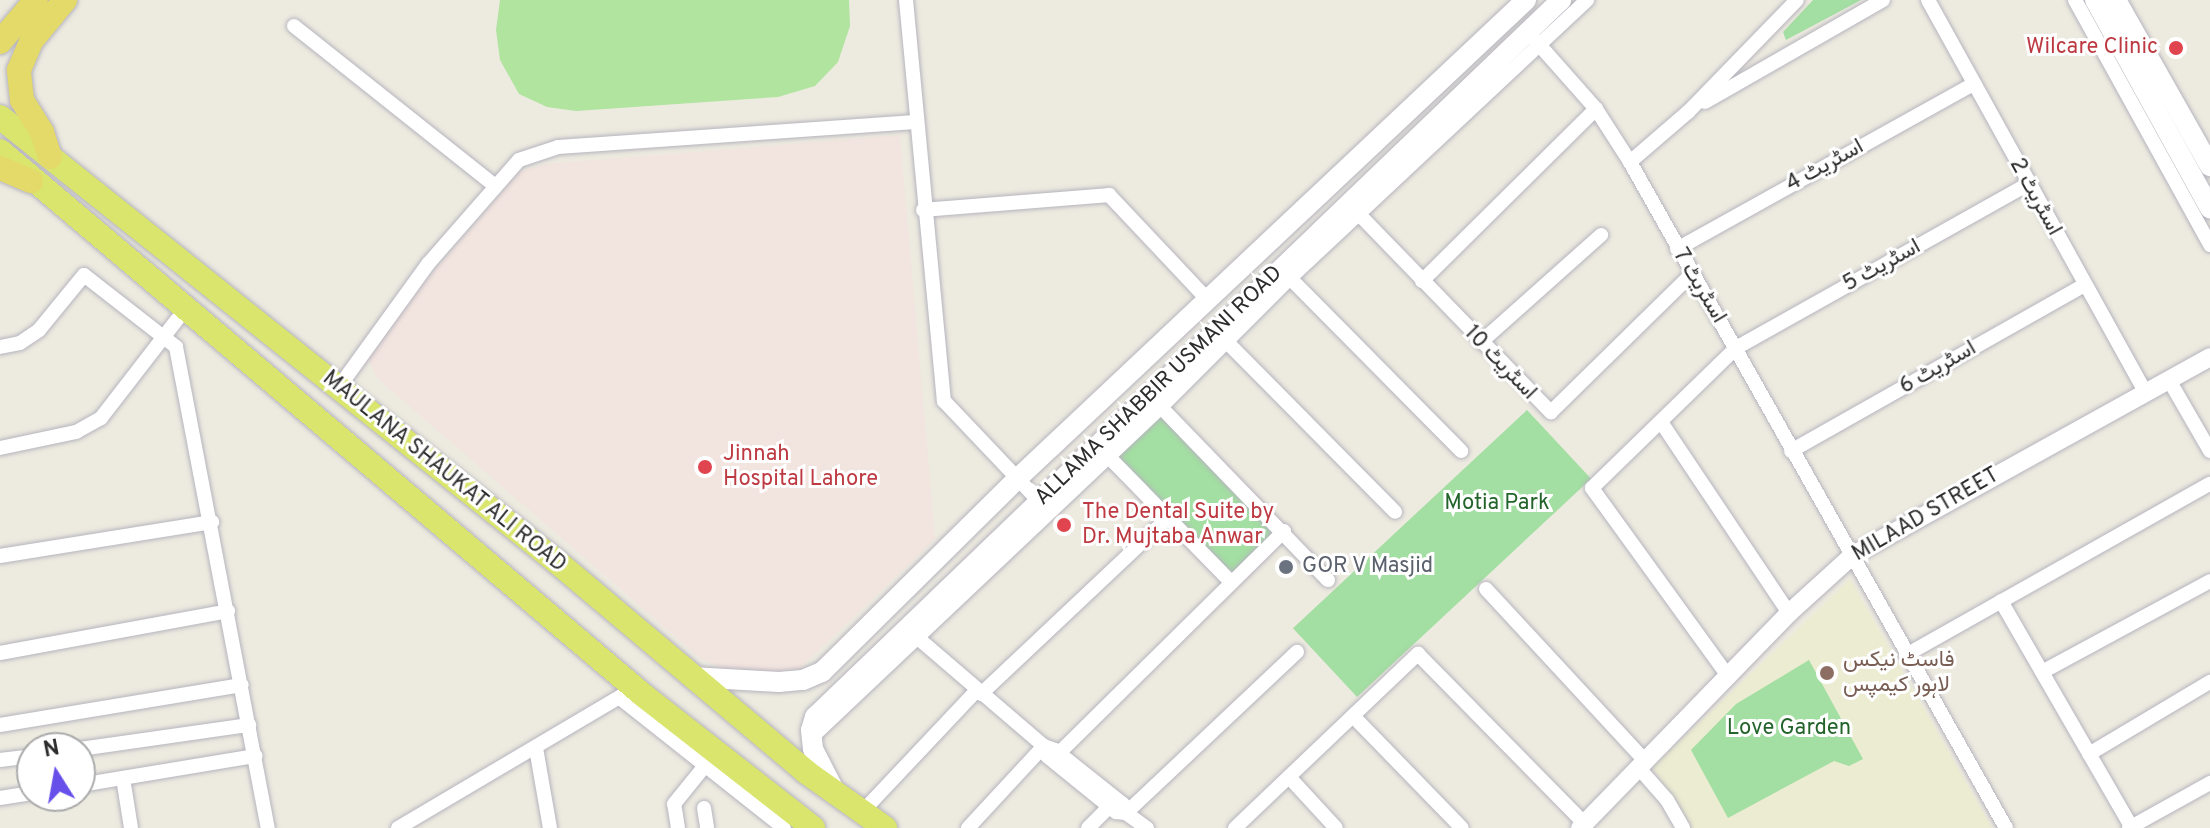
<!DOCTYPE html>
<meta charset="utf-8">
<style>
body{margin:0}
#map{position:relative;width:2210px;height:828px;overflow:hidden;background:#edebe0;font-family:Overpass,Vazirmatn,sans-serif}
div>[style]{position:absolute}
.education>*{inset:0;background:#ececd2}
.medical>*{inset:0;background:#f2e4df}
.green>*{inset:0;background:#a3dea2;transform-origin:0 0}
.pitch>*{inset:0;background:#b0e49f}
.roads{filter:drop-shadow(0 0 2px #b6b4be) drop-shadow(0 0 2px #b6b4be)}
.minor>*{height:14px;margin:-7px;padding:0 7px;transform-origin:7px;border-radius:7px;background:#fff}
.tertiary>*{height:18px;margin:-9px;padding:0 9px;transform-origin:9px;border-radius:9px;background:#fff}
.secondary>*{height:20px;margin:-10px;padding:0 10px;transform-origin:10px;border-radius:10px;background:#fff}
.primary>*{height:24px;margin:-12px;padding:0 12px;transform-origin:12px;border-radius:12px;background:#d9e56d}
.trunk>*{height:24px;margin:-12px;padding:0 12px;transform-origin:12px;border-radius:12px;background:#e4da6a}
.dots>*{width:22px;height:22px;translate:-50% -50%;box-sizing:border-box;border:4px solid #fff;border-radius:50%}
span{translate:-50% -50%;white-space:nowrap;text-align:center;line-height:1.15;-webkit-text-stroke:6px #fff;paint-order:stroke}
.health-label{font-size:22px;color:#be3a42}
.right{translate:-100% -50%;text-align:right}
.left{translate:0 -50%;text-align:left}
.street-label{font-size:22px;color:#2c2c2c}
.park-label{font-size:22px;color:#22642a}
.worship-label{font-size:22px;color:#5b616d}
.education-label{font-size:22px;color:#785e54}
.north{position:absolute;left:16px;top:732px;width:80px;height:80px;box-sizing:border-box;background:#fff;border:2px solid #ababab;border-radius:50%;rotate:349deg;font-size:22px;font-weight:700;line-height:32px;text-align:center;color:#2c2c2c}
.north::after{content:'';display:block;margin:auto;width:28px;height:36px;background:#6750ea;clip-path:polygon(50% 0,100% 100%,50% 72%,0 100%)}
</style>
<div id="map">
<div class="education">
<div style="clip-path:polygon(1850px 579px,1992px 828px,1688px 828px,1653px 767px)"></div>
</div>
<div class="medical">
<div style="clip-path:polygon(900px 135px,935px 539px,799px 669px,763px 674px,726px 670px,700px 658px,376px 377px,369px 360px,374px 341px,519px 172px,546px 164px)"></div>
</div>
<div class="green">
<div style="clip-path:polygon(1813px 0,1861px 0,1786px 40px,1783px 32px)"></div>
<div style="left:1527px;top:410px;width:94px;height:320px;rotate:47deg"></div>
<div style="left:1162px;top:412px;width:167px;height:64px;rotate:45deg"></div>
<div style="clip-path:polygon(1809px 660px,1863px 759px,1849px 766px,1834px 761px,1728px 818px,1691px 750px,1736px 704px)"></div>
</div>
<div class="pitch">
<div style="clip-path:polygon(500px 0,849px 0,850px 26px,838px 62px,815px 86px,778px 97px,576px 111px,547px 107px,519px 94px,500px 60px,496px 30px)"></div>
</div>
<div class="roads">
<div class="minor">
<div style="left:906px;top:0;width:403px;rotate:84.6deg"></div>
<div style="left:944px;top:401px;width:138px;rotate:46.5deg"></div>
<div style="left:1928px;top:0;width:448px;rotate:61deg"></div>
<div style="left:2075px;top:0;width:280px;rotate:61.1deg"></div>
<div style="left:294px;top:26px;width:257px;rotate:38.5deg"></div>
<div style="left:1535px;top:40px;width:92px;rotate:48.5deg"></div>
<div style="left:1596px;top:109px;width:63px;rotate:57.3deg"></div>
<div style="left:1630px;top:162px;width:765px;rotate:60.55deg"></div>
<div style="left:1705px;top:102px;width:205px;rotate:-29.8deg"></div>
<div style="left:1630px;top:162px;width:77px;rotate:-40.8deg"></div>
<div style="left:1688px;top:112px;width:156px;rotate:-45.8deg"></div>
<div style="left:1352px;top:207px;width:286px;rotate:45.9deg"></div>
<div style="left:1551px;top:412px;width:196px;rotate:-44.4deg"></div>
<div style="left:923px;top:210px;width:187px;rotate:-4.6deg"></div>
<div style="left:1109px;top:195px;width:143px;rotate:46.7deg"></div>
<div style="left:1677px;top:249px;width:340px;rotate:-29.1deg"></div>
<div style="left:1284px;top:272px;width:252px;rotate:45.3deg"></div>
<div style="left:1422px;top:281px;width:245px;rotate:-44.7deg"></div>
<div style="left:1222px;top:337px;width:246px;rotate:45.3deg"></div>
<div style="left:1481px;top:342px;width:161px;rotate:-41.7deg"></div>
<div style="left:0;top:347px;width:20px;rotate:-11deg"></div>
<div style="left:20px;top:343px;width:23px;rotate:-34deg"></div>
<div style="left:39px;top:330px;width:71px;rotate:-50.7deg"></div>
<div style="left:84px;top:275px;width:117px;rotate:38deg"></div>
<div style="left:176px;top:347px;width:490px;rotate:79.2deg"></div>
<div style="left:2169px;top:380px;width:82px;rotate:60deg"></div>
<div style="left:339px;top:387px;width:152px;rotate:-54.1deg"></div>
<div style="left:428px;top:264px;width:138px;rotate:-48.8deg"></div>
<div style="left:519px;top:160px;width:41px;rotate:-18.4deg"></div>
<div style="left:558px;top:147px;width:358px;rotate:-4deg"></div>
<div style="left:1155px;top:401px;width:249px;rotate:46deg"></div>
<div style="left:1661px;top:422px;width:230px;rotate:56.2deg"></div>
<div style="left:0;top:448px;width:78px;rotate:-11.9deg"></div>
<div style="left:76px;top:432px;width:29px;rotate:-29deg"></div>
<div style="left:101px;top:418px;width:139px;rotate:-52.3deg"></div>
<div style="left:1103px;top:451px;width:183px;rotate:45.7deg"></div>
<div style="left:1791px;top:451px;width:337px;rotate:-29.5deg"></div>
<div style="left:0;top:556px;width:215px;rotate:-9.1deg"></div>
<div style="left:1486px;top:589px;width:234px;rotate:47.2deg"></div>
<div style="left:2001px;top:601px;width:262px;rotate:60deg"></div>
<div style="left:912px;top:633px;width:174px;rotate:40.6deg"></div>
<div style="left:1044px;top:746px;width:12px;rotate:20deg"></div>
<div style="left:1055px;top:750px;width:87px;rotate:38.5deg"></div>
<div style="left:1123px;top:804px;width:9px;rotate:72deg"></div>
<div style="left:1126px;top:813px;width:26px;rotate:36deg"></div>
<div style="left:0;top:653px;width:232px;rotate:-10.4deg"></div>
<div style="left:1906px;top:655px;width:349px;rotate:-29.4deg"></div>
<div style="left:2042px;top:672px;width:191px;rotate:-28.4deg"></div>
<div style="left:1728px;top:676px;width:232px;rotate:-125.9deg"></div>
<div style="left:1592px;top:488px;width:201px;rotate:-44.2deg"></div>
<div style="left:1736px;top:348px;width:335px;rotate:-29.3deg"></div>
<div style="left:981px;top:694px;width:257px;rotate:-43.3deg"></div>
<div style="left:620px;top:698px;width:209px;rotate:38.4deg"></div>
<div style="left:1353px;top:716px;width:156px;rotate:45.8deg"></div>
<div style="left:0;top:725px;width:245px;rotate:-9.4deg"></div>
<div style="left:811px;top:738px;width:482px;rotate:-43.4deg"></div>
<div style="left:1161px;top:407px;width:182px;rotate:-45deg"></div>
<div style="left:1290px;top:278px;width:407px;rotate:-43.1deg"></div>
<div style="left:536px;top:748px;width:81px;rotate:80.1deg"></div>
<div style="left:80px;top:749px;width:171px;rotate:-8.1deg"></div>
<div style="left:1059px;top:753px;width:316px;rotate:-44.6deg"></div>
<div style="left:2089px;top:754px;width:141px;rotate:-30.8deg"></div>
<div style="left:0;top:760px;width:32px;rotate:-7deg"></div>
<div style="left:1638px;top:767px;width:44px;rotate:48.7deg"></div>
<div style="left:1667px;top:800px;width:32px;rotate:60deg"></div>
<div style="left:1289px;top:777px;width:69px;rotate:47.3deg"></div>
<div style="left:123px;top:778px;width:51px;rotate:80.9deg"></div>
<div style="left:80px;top:785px;width:178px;rotate:-9.4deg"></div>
<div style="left:0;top:798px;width:32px;rotate:-9deg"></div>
<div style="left:704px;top:808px;width:20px;rotate:81deg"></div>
<div style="left:863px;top:811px;width:166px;rotate:-46.7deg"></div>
<div style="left:398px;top:828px;width:275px;rotate:-30.6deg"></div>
<div style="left:678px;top:828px;width:24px;rotate:-99deg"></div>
<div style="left:674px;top:804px;width:48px;rotate:-51deg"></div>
<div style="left:968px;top:828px;width:112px;rotate:-47.2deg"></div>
<div style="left:1044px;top:746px;width:10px;rotate:73deg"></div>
<div style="left:1047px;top:756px;width:89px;rotate:39.1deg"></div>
<div style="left:1116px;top:812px;width:10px;rotate:6deg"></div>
<div style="left:1126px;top:813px;width:235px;rotate:-43.3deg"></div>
<div style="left:1088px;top:828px;width:30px;rotate:-45deg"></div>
<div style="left:1235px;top:828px;width:253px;rotate:-43.6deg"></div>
<div style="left:1418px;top:654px;width:237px;rotate:45.5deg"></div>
<div style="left:2129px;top:828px;width:93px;rotate:-29.1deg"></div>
</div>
<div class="tertiary">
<div style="left:1580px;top:828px;width:300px;rotate:-45.8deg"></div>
<div style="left:1789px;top:613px;width:86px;rotate:-42.2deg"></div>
<div style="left:1853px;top:555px;width:408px;rotate:-29deg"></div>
</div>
<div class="secondary">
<div style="left:2095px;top:0;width:238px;rotate:61.1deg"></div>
<div style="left:2116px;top:0;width:191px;rotate:60.5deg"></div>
<div style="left:691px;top:677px;width:88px;rotate:3.3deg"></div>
<div style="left:779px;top:682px;width:24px;rotate:-5deg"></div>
<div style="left:803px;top:680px;width:21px;rotate:-23deg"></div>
<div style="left:822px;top:672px;width:274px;rotate:-44.7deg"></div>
<div style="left:1017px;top:479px;width:699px;rotate:-43.26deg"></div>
<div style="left:834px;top:790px;width:46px;rotate:-117.1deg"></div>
<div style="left:813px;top:749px;width:19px;rotate:-96deg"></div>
<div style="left:811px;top:730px;width:14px;rotate:-73deg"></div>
<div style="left:815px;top:717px;width:1035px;rotate:-43.86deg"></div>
</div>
<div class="primary">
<div style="left:0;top:117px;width:713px;rotate:38.62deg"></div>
<div style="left:557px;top:562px;width:326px;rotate:40.1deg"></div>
<div style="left:806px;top:772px;width:97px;rotate:35.3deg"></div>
<div style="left:0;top:151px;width:842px;rotate:40.23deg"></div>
<div style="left:643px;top:695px;width:216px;rotate:38deg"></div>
</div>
<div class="trunk">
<div style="left:0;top:42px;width:55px;rotate:-49.4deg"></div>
<div style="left:50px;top:157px;width:26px;rotate:-108deg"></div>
<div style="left:42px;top:132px;width:38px;rotate:-122deg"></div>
<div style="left:22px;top:100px;width:30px;rotate:-96deg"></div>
<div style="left:19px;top:70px;width:33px;rotate:-67deg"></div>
<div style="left:32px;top:40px;width:52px;rotate:-50.5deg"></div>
<div style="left:0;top:168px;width:34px;rotate:23deg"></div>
</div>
</div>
<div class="dots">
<div style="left:2176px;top:48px;background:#e0444e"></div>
<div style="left:705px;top:467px;background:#e0444e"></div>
<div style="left:1064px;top:525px;background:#e0444e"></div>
<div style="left:1286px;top:567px;background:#6b7280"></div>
<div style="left:1827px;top:673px;background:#8d6e63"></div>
</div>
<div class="health-label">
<span class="right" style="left:2158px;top:48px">Wilcare Clinic</span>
<span class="left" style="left:723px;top:467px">Jinnah<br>Hospital Lahore</span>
<span class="left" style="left:1082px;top:525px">The Dental Suite by<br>Dr. Mujtaba Anwar</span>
</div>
<div class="street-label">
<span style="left:1825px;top:166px;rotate:-29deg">اسٹریٹ 4</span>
<span style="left:2035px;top:197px;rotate:61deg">اسٹریٹ 2</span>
<span style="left:1882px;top:266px;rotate:-29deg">اسٹریٹ 5</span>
<span style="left:1699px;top:286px;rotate:59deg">اسٹریٹ 7</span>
<span style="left:1500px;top:363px;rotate:46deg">اسٹریٹ 10</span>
<span style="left:1938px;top:368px;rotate:-30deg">اسٹریٹ 6</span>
<span style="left:1159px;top:386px;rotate:-44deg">ALLAMA SHABBIR USMANI ROAD</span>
<span style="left:444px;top:472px;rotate:39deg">MAULANA SHAUKAT ALI ROAD</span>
<span style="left:1926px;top:515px;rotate:-30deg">MILAAD STREET</span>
</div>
<div class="park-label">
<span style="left:1497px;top:504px">Motia Park</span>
<span style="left:1789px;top:729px">Love Garden</span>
</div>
<div class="worship-label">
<span class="left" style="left:1302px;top:567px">GOR V Masjid</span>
</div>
<div class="education-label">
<span class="left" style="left:1843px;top:673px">فاسٹ نیکس<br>لاہور کیمپس</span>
</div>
<div class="north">N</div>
</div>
